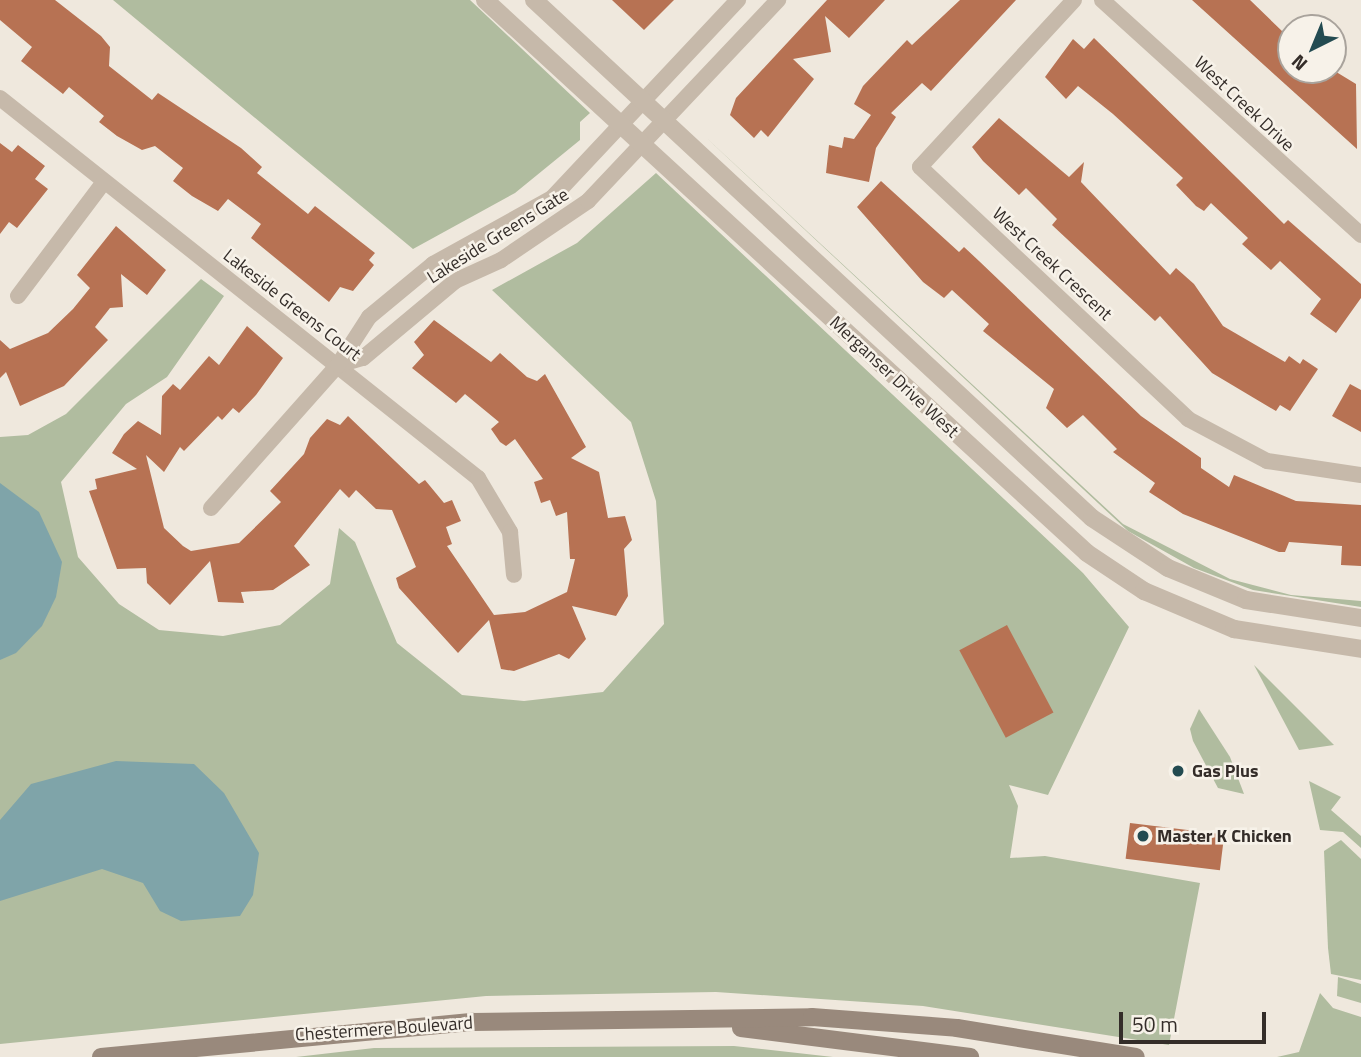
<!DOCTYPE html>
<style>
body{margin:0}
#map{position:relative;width:1361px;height:1057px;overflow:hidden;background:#efe8dd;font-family:"Titillium Web",sans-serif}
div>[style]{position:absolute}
.green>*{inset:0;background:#b0bc9f}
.water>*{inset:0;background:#7fa4a9}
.building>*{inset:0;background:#b77253;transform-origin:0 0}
.minor>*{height:16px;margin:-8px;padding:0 8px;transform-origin:8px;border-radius:8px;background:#c6b9aa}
.tertiary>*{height:18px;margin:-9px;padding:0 9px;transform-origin:9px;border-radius:9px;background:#c6b9aa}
.secondary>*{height:18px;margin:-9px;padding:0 9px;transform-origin:9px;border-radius:9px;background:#99897c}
.dots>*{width:19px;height:19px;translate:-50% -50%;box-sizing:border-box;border:4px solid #f7f2e9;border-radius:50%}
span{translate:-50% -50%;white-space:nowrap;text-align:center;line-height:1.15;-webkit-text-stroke:5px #f7f2e9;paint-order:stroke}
.street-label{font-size:18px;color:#342d29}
.poi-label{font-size:18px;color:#342d29;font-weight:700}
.left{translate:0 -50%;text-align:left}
.north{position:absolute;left:1277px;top:14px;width:70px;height:70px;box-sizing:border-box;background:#f7f2e9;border:2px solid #a9a39c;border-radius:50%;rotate:223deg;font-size:19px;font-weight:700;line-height:28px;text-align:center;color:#342d29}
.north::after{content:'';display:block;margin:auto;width:24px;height:32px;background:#234b51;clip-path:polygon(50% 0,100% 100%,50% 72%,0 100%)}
.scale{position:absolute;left:1119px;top:1012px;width:147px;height:32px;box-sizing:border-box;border:4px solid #342d29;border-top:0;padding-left:9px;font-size:21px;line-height:24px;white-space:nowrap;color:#342d29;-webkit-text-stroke:5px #f7f2e9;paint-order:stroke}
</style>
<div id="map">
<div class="green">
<div style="clip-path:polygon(113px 0,470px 0,590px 113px,580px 122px,580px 140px,515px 193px,413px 249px)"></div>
<div style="clip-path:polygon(700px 132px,1123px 524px,1230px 579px,1291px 595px,1361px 601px,1361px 607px,1253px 590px,1194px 568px,1128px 531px)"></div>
<div style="clip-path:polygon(656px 173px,1083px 573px,1129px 627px,1048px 795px,1009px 785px,1018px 806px,1010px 858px,1045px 856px,1200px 883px,1169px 1045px,923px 1006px,716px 992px,486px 996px,0 1044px,0 437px,28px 435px,66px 414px,201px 279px,224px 296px,167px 377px,126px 404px,61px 482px,78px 557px,119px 604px,159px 630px,223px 636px,280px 625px,330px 584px,339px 528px,355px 542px,397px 643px,462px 695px,524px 701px,603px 692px,664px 624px,656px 501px,631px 422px,492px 290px,577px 243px)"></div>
<div style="clip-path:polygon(1254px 665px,1334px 745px,1299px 750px)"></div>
<div style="clip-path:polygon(1199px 709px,1230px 757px,1244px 794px,1218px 788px,1193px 741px,1190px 729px)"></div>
<div style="clip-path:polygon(1309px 781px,1341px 797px,1331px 810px,1361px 836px,1361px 848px,1343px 832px,1320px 830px)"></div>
<div style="clip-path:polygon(1341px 840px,1361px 859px,1361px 980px,1331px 974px,1328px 948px,1324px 851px)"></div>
<div style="clip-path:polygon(1338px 977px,1361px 984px,1361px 1003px,1337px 996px)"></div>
<div style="clip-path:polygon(1320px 993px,1333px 1008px,1361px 1017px,1361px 1057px,1277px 1057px,1299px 1052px)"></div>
<div style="clip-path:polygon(734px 1046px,833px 1057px,296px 1057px,374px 1048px)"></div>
</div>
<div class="water">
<div style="clip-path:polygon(0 483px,39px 512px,62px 562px,56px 597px,42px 626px,16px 653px,0 660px)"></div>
<div style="clip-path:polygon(116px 761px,194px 764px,224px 793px,259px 853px,253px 895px,240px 916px,181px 921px,160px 911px,143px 883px,102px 869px,0 901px,0 820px,31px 784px)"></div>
</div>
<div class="building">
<div style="clip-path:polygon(0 0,55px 0,101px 36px,110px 47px,109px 66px,152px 100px,158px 93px,241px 148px,262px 167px,257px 173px,308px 214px,315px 206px,375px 253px,369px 260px,374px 265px,353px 291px,340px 287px,329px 302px,251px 238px,261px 224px,228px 199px,218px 211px,192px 196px,173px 181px,183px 168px,155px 146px,142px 150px,117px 136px,99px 122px,104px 116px,69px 87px,63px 94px,21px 61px,32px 47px,0 20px)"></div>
<div style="clip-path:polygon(612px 0,674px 0,644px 30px)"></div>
<div style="clip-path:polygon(827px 0,885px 0,849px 38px,825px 16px,831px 52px,793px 59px,814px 79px,768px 137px,761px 130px,754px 138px,730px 115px,736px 98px)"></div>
<div style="clip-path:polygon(960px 0,1016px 0,931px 91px,922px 83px,891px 113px,896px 117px,876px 148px,869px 182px,826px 173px,829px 145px,842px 148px,844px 137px,854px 139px,871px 115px,854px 104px,863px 86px,907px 40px,912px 45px)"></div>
<div style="clip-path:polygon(1192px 0,1250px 0,1283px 32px,1291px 23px,1291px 70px,1333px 70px,1356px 84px,1357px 149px)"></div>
<div style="clip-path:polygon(1094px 38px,1284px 224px,1288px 220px,1361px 284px,1361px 298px,1336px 333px,1310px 314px,1321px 299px,1280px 261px,1271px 270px,1242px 244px,1248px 238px,1211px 203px,1204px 211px,1196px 206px,1176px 185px,1183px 178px,1113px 114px,1078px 86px,1066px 99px,1045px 77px,1073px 39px,1084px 49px)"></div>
<div style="clip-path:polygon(999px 118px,1069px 177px,1084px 162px,1081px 182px,1170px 275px,1176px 268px,1194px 284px,1223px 326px,1285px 362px,1289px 356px,1300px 364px,1303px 359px,1318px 369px,1290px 411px,1280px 405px,1276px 411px,1212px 373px,1160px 316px,1155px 321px,1052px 225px,1057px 219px,1026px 188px,1019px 195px,983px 161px,972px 147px)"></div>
<div style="clip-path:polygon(0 143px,12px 152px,18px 145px,45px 166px,35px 179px,48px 189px,17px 228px,9px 222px,0 234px)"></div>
<div style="clip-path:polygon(881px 181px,959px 252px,964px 247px,979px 261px,1141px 416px,1201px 458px,1201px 468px,1229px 487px,1234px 475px,1296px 501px,1361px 505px,1361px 566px,1341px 565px,1342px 546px,1289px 542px,1285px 552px,1279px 552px,1183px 514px,1149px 492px,1155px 483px,1113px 452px,1117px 449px,1083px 415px,1067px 428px,1046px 408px,1054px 389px,983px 331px,989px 324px,952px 290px,944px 298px,923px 282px,857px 207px)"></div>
<div style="clip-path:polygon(116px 226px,166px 270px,147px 295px,121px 274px,123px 307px,110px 308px,95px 327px,108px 340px,64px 386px,20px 406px,6px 372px,0 378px,0 340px,10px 349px,48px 333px,73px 309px,90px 288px,77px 275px)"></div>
<div style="clip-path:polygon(434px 320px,491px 362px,500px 353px,527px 377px,537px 381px,545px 374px,586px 447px,571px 458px,599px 472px,608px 518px,625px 516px,632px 540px,624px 549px,628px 596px,616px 616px,572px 606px,586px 639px,569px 659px,559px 654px,514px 671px,501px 669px,489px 620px,458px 653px,399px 588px,396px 578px,416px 567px,392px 510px,376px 509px,356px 490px,349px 498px,340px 489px,294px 546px,310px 565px,273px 590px,241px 592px,244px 603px,218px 602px,210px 561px,170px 605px,147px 583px,146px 568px,117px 569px,89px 491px,97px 489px,95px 479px,137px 469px,112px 453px,124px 434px,138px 421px,161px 435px,162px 396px,173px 384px,180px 390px,209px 356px,219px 365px,247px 326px,283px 358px,256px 395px,239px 413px,233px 408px,222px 420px,218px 416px,184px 451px,180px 447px,164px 472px,146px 455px,164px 528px,183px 546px,191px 551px,239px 543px,281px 502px,270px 491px,304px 454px,310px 438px,327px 419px,340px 425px,348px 416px,419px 484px,425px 480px,444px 503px,452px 500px,461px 521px,446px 527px,452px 544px,447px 546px,494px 615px,525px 612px,567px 592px,575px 559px,570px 559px,567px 512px,556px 516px,550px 500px,541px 503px,534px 482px,543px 479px,515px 439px,506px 446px,500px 442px,491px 429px,499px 422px,465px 394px,456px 403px,412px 368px,424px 355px,414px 342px)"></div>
<div style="clip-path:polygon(1350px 384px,1361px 390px,1361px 432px,1332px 416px)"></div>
<div style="left:1007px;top:625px;width:99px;height:54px;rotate:62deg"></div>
<div style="left:1130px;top:823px;width:95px;height:36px;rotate:7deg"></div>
</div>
<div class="minor">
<div style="left:1074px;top:0;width:227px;rotate:132.7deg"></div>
<div style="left:920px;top:167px;width:368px;rotate:43.2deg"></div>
<div style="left:1188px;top:419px;width:89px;rotate:28deg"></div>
<div style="left:1267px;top:461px;width:95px;rotate:8.5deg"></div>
<div style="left:1102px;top:0;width:350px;rotate:42.2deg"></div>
<div style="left:0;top:98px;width:611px;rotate:38.48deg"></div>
<div style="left:478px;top:478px;width:63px;rotate:59.3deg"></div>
<div style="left:510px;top:532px;width:43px;rotate:84.7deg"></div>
<div style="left:18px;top:296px;width:143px;rotate:-53deg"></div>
<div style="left:338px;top:365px;width:26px;rotate:-16deg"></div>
<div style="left:363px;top:358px;width:120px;rotate:-39.9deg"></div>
<div style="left:455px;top:281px;width:51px;rotate:-24.5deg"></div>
<div style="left:501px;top:260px;width:105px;rotate:-34.1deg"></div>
<div style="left:588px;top:201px;width:277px;rotate:-46.6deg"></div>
<div style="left:211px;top:508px;width:191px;rotate:-48.4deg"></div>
<div style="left:338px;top:365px;width:57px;rotate:-57.1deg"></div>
<div style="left:369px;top:317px;width:83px;rotate:-39.6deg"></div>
<div style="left:433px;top:264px;width:136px;rotate:-29deg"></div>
<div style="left:552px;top:198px;width:272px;rotate:-46.8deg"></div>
</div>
<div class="tertiary">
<div style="left:485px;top:0;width:817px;rotate:42.57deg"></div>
<div style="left:1087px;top:553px;width:69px;rotate:33.7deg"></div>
<div style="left:1144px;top:591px;width:98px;rotate:22.9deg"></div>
<div style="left:1234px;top:629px;width:129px;rotate:8.9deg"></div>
<div style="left:534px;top:0;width:761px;rotate:42.87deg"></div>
<div style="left:1092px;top:518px;width:91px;rotate:33.3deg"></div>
<div style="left:1168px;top:568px;width:84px;rotate:22.3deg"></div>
<div style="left:1246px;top:600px;width:116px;rotate:8.9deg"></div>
</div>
<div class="secondary">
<div style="left:741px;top:1028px;width:231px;rotate:7.2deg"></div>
<div style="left:101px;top:1057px;width:374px;rotate:-5.4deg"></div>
<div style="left:473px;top:1022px;width:339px;rotate:-0.8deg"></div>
<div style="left:812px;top:1017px;width:145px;rotate:4.3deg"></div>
<div style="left:957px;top:1028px;width:181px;rotate:9.2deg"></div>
</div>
<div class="dots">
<div style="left:1178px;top:771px;background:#234b51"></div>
<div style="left:1143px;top:836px;background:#234b51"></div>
</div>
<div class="street-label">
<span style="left:1244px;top:104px;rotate:43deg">West Creek Drive</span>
<span style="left:498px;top:236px;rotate:-32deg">Lakeside Greens Gate</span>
<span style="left:1052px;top:264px;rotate:43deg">West Creek Crescent</span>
<span style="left:292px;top:305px;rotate:38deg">Lakeside Greens Court</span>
<span style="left:894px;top:377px;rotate:43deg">Merganser Drive West</span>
<span style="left:384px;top:1029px;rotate:-4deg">Chestermere Boulevard</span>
</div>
<div class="poi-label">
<span class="left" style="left:1192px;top:771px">Gas Plus</span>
<span class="left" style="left:1157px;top:836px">Master K Chicken</span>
</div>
<div class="north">N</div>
<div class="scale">50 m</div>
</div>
